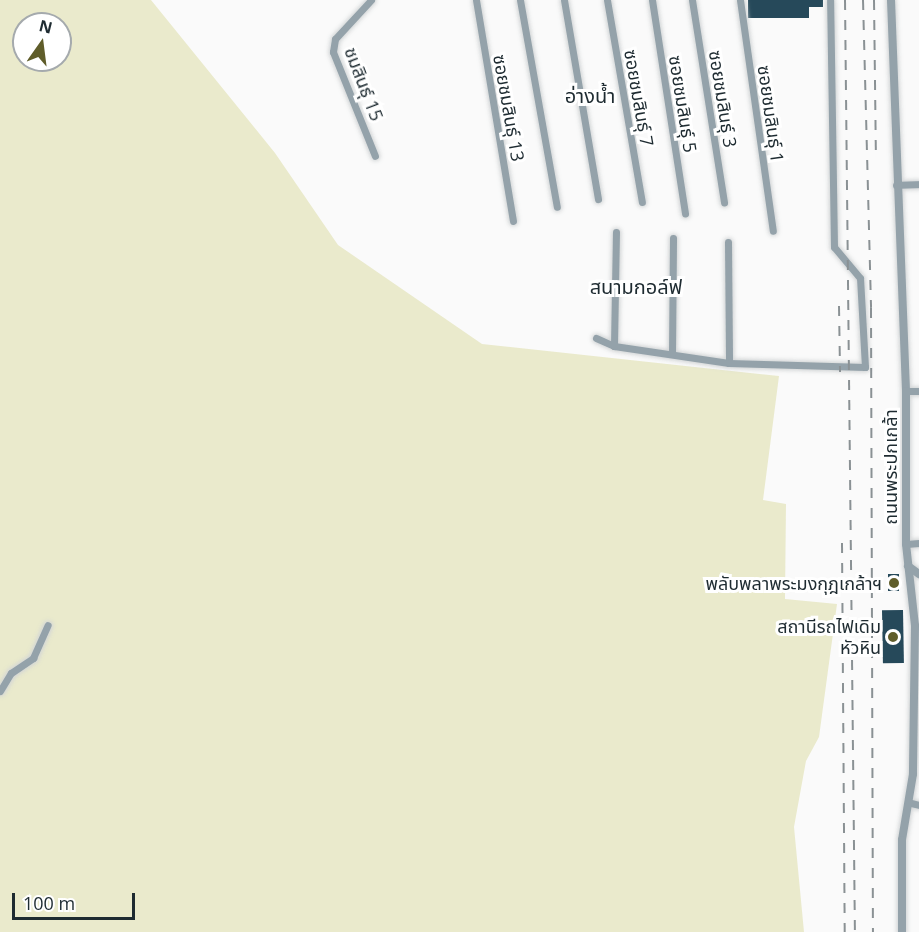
<!DOCTYPE html>
<meta charset="utf-8">
<style>
body{margin:0}
#map{position:relative;width:919px;height:932px;overflow:hidden;background:#fafafa;font-family:"Open Sans","Noto Sans Thai",sans-serif}
div>[style]{position:absolute}
.green>*{inset:0;background:#eaeacc}
.building>*{inset:0;background:#26495a;transform-origin:0 0}
.roads{filter:drop-shadow(0 0 2px #d2d5d6) drop-shadow(0 0 2px #d2d5d6)}
.minor>*{height:7px;margin:-3.5px;padding:0 3.5px;transform-origin:3.5px;border-radius:3.5px;background:#94a2aa}
.tertiary>*{height:8px;margin:-4px;padding:0 4px;transform-origin:4px;border-radius:4px;background:#94a2aa}
.rail>*{height:2px;margin-top:-1px;transform-origin:0;background:repeating-linear-gradient(90deg,#8a9194 0 10px,transparent 0 20px)}
.dots>*{width:16px;height:16px;translate:-50% -50%;box-sizing:border-box;border:3px solid #fff;border-radius:50%}
span{translate:-50% -50%;white-space:nowrap;text-align:center;line-height:1.15;-webkit-text-stroke:6px #fff;paint-order:stroke}
.street-label{font-size:18px;color:#1e2b31}
.poi-label{font-size:18px;color:#1e2b31}
.right{translate:-100% -50%;text-align:right}
.neighbourhood-label{font-size:20px;color:#1e2b31}
.north{position:absolute;left:12px;top:12px;width:60px;height:60px;box-sizing:border-box;background:#fff;border:2px solid #a5aaad;border-radius:50%;rotate:14deg;font-size:16px;font-weight:700;line-height:24px;text-align:center;color:#1e2b31}
.north::after{content:'';display:block;margin:auto;width:21px;height:27px;background:#5f5d2a;clip-path:polygon(50% 0,100% 100%,50% 72%,0 100%)}
.scale{position:absolute;left:12px;top:893px;width:123px;height:27px;box-sizing:border-box;border:3px solid #1e2b31;border-top:0;padding-left:8px;font-size:18px;line-height:21px;white-space:nowrap;color:#1e2b31;-webkit-text-stroke:4px #fff;paint-order:stroke}
</style>
<div id="map">
<div class="green">
<div style="clip-path:polygon(evenodd,0 0,151px 0,275px 153px,338px 245px,482px 344px,779px 376px,763px 500px,786px 504px,785px 599px,837px 604px,819px 737px,806px 761px,794px 827px,804px 932px,0 932px,0 0,24px 24px,60px 24px,60px 60px,24px 60px,24px 24px)"></div>
</div>
<div class="building">
<div style="clip-path:polygon(748px 0,823px 0,823px 7px,809px 7px,809px 18px,748px 18px)"></div>
<div style="left:888px;top:574px;width:11px;height:17px"></div>
<div style="left:903px;top:610px;width:53px;height:21px;rotate:89deg"></div>
</div>
<div class="roads">
<div class="minor">
<div style="left:371px;top:0;width:53px;rotate:132.7deg"></div>
<div style="left:335px;top:39px;width:13px;rotate:99deg"></div>
<div style="left:333px;top:52px;width:112px;rotate:68deg"></div>
<div style="left:476px;top:0;width:224px;rotate:80.5deg"></div>
<div style="left:520px;top:0;width:210px;rotate:79.9deg"></div>
<div style="left:564px;top:0;width:202px;rotate:80.3deg"></div>
<div style="left:607px;top:0;width:205px;rotate:80.2deg"></div>
<div style="left:652px;top:0;width:216px;rotate:81.2deg"></div>
<div style="left:692px;top:0;width:205px;rotate:81deg"></div>
<div style="left:740px;top:0;width:233px;rotate:81.9deg"></div>
<div style="left:896px;top:185px;width:23px;rotate:-2deg"></div>
<div style="left:728px;top:242px;width:121px;rotate:89.5deg"></div>
<div style="left:596px;top:338px;width:20px;rotate:24deg"></div>
<div style="left:614px;top:346px;width:116px;rotate:8.4deg"></div>
<div style="left:729px;top:363px;width:136px;rotate:1.7deg"></div>
<div style="left:865px;top:367px;width:89px;rotate:-93.2deg"></div>
<div style="left:860px;top:278px;width:40px;rotate:-130deg"></div>
<div style="left:834px;top:247px;width:247px;rotate:-90.9deg"></div>
<div style="left:614px;top:346px;width:114px;rotate:-89deg"></div>
<div style="left:672px;top:354px;width:116px;rotate:-89.5deg"></div>
<div style="left:906px;top:391px;width:13px"></div>
<div style="left:906px;top:544px;width:13px;rotate:-4deg"></div>
<div style="left:0;top:691px;width:21px;rotate:-59deg"></div>
<div style="left:11px;top:673px;width:27px;rotate:-34deg"></div>
<div style="left:33px;top:658px;width:36px;rotate:-66deg"></div>
<div style="left:911px;top:803px;width:8px;rotate:14deg"></div>
</div>
<div class="tertiary">
<div style="left:891px;top:0;width:391px;rotate:87.8deg"></div>
<div style="left:906px;top:391px;width:153px;rotate:90deg"></div>
<div style="left:906px;top:544px;width:82px;rotate:83.7deg"></div>
<div style="left:915px;top:626px;width:148px;rotate:90.8deg"></div>
<div style="left:913px;top:774px;width:67px;rotate:99.5deg"></div>
<div style="left:902px;top:840px;width:92px;rotate:90deg"></div>
<div style="left:908px;top:566px;width:14px;rotate:36deg"></div>
</div>
</div>
<div class="rail">
<div style="left:845px;top:0;width:932px;rotate:89.39deg"></div>
<div style="left:863px;top:0;width:308px;rotate:88.5deg"></div>
<div style="left:871px;top:308px;width:624px;rotate:89.82deg"></div>
<div style="left:874px;top:0;width:153px;rotate:89.3deg"></div>
<div style="left:839px;top:306px;width:66px;rotate:89.1deg"></div>
<div style="left:842px;top:543px;width:389px;rotate:89.6deg"></div>
</div>
<div class="dots">
<div style="left:894px;top:583px;background:#5f5d2a"></div>
<div style="left:893px;top:637px;background:#5f5d2a"></div>
</div>
<div class="street-label">
<span style="left:364px;top:84px;rotate:69deg">ชมสินธุ์ 15</span>
<span style="left:639px;top:98px;rotate:80deg">ซอยชมสินธุ์ 7</span>
<span style="left:723px;top:99px;rotate:81deg">ซอยชมสินธุ์ 3</span>
<span style="left:683px;top:104px;rotate:81deg">ซอยชมสินธุ์ 5</span>
<span style="left:509px;top:108px;rotate:80deg">ซอยชมสินธุ์ 13</span>
<span style="left:771px;top:114px;rotate:82deg">ซอยชมสินธุ์ 1</span>
<span style="left:890px;top:467px;rotate:-90deg">ถนนพระปกเกล้า</span>
</div>
<div class="poi-label">
<span class="right" style="left:882px;top:583px">พลับพลาพระมงกุฎเกล้าฯ</span>
<span class="right" style="left:881px;top:637px">สถานีรถไฟเดิม<br>หัวหิน</span>
</div>
<div class="neighbourhood-label">
<span style="left:590px;top:95px">อ่างน้ำ</span>
<span style="left:636px;top:286px">สนามกอล์ฟ</span>
</div>
<div class="north">N</div>
<div class="scale">100 m</div>
</div>
